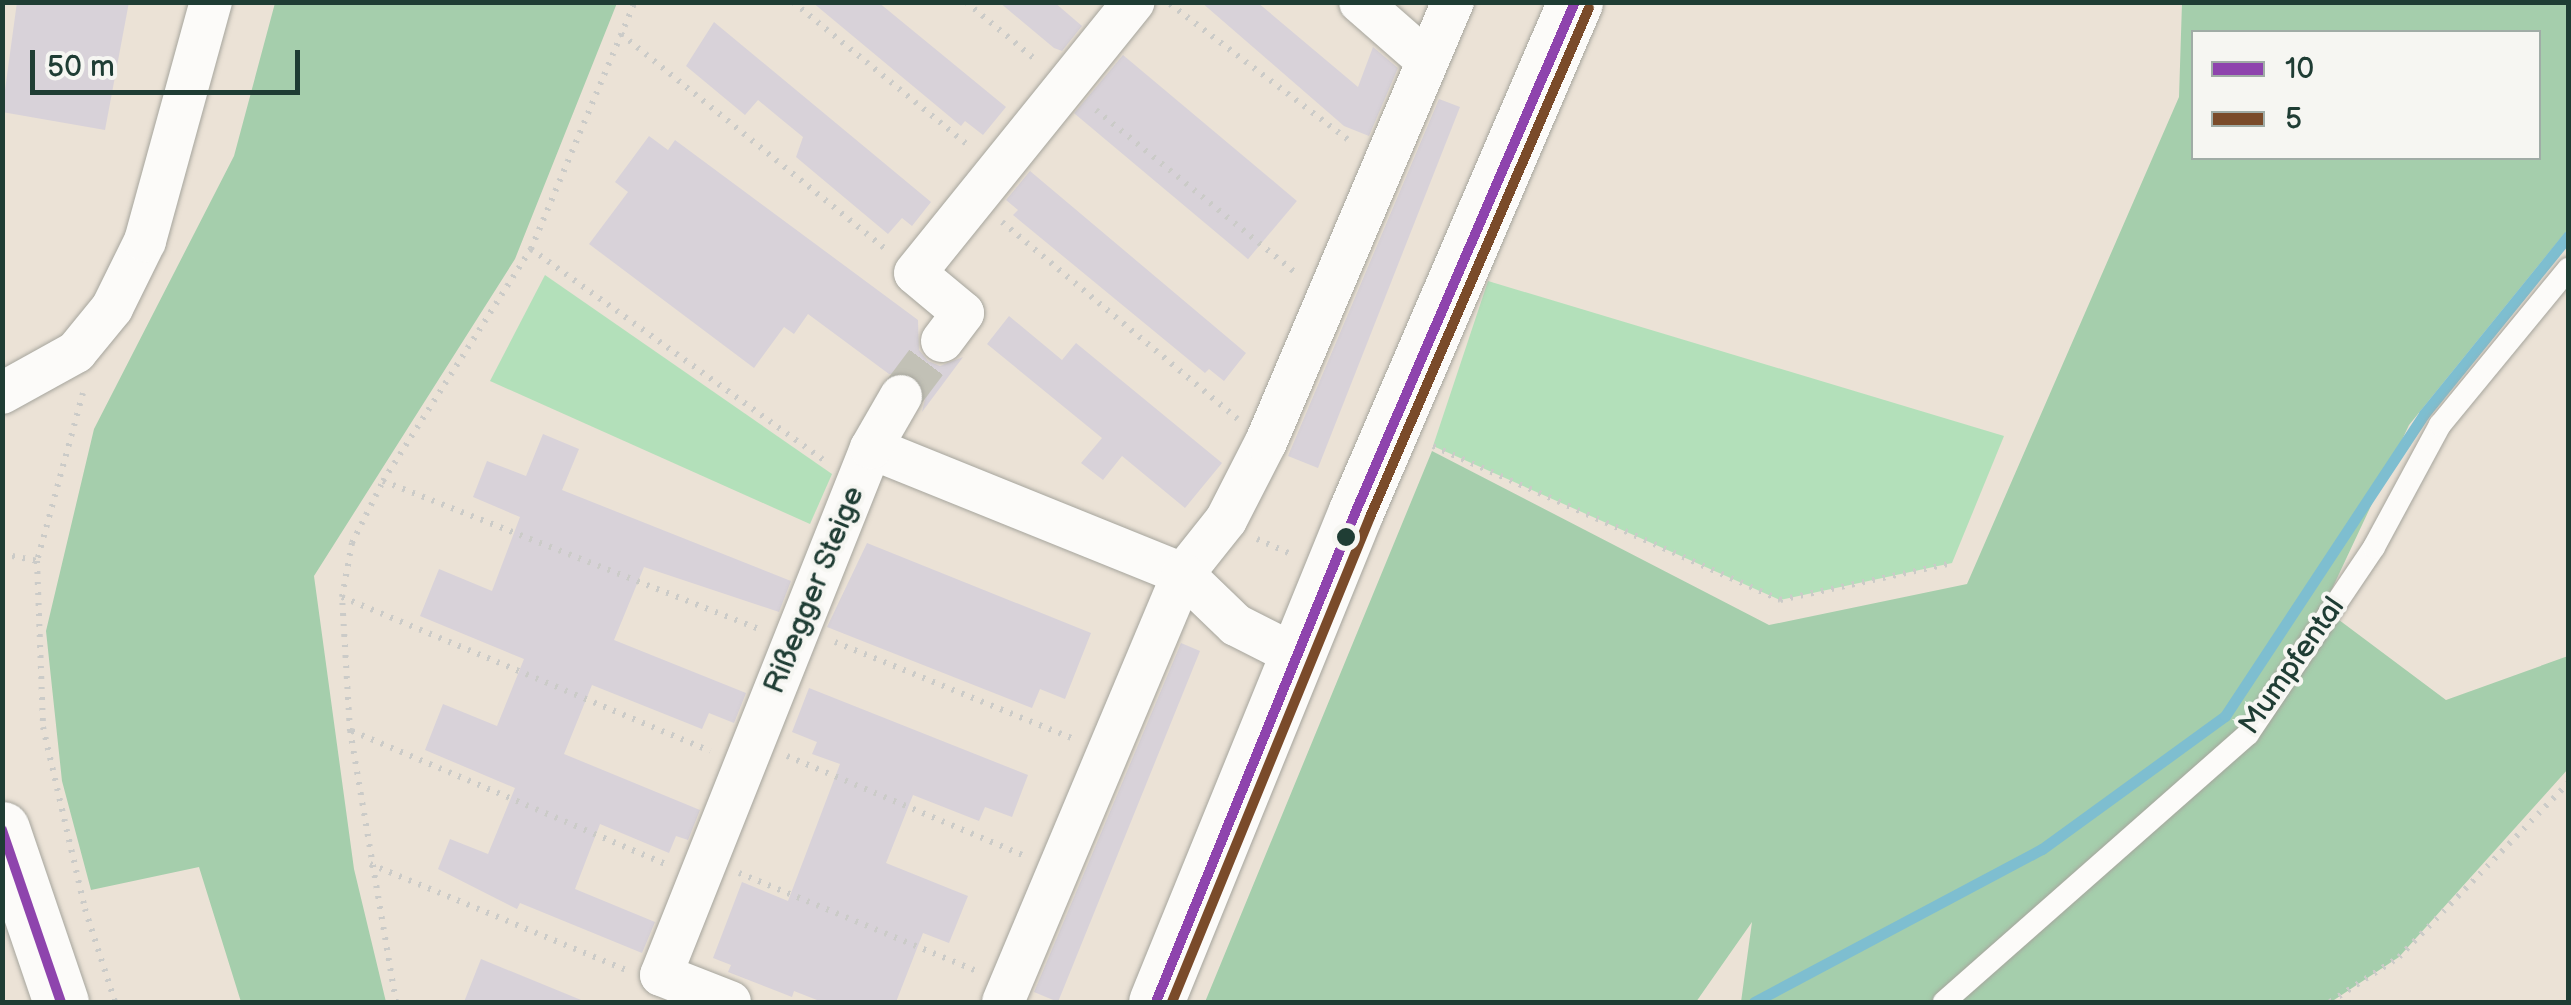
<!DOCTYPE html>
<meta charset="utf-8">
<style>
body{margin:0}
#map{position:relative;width:2571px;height:1005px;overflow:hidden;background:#ebe2d6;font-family:"Balsamiq Sans",sans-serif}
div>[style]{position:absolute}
.green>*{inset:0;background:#b3e0ba}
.forest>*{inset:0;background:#a5ceac}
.stream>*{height:11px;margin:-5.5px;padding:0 5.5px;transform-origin:5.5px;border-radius:5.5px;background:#7ebed0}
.building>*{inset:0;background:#d8d2d9;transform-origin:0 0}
.minor-tunnel>*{height:42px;margin-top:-21px;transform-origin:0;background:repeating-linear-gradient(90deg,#c2c1b6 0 42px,transparent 0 63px)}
.path>*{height:6px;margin-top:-3px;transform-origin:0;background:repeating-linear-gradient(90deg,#cbcbc8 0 2.5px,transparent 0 10.5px)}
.roads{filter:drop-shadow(0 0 2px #a6a59d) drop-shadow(0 0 2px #a6a59d)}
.service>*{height:22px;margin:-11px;padding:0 11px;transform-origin:11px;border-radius:11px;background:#fcfbf9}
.minor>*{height:42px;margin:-21px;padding:0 21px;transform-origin:21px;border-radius:21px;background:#fcfbf9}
.tertiary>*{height:55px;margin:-27.5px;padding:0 27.5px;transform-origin:27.5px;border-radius:27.5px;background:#fcfbf9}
.primary>*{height:55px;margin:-27.5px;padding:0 27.5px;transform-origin:27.5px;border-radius:27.5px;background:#fcfbf9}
.bus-1>*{height:10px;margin:-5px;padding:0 5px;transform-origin:5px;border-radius:5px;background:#8e44ad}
.bus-2>*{height:10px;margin:-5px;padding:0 5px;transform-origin:5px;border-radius:5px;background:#7a4b2a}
.dots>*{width:28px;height:28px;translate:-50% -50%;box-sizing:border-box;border:5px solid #f6f6f2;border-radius:50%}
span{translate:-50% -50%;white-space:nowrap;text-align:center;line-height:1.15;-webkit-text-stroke:8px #f6f6f2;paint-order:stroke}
.street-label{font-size:30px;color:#1f3d34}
.frame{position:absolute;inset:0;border:5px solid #1f3d34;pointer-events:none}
.legend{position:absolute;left:2191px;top:30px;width:350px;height:130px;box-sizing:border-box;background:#f6f6f2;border:2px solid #a0aca6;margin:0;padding:12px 18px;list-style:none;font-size:30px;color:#1f3d34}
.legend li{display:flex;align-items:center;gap:20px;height:50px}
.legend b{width:50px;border:2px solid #a0aca6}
.scale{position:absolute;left:30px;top:50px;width:270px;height:45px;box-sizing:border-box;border:5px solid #1f3d34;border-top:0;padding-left:12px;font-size:30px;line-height:35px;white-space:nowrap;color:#1f3d34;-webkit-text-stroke:8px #f6f6f2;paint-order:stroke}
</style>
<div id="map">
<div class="green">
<div style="clip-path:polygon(545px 275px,832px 474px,810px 524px,490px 381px)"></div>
<div style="clip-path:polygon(1488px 281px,2004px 436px,1952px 563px,1780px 600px,1433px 446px)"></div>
</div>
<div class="forest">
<div style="clip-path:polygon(275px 3px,617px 3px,515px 259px,314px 576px,354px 869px,386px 1002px,241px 1002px,199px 867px,91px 890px,62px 781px,46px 631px,94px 429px,234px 156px)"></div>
<div style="clip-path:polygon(evenodd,2182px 3px,2568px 3px,2568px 229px,2409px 425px,2323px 608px,2446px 700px,2568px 656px,2568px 769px,2399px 957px,2331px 1002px,1741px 1002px,1752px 922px,1696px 1002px,1205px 1002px,1432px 451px,1769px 625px,1967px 584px,2179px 97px,2182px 3px,2194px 32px,2538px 32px,2538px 158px,2194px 158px,2194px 32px)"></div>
</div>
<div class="stream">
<div style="left:1754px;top:1002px;width:326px;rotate:-28deg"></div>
<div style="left:2042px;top:849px;width:226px;rotate:-36deg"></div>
<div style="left:2225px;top:716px;width:362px;rotate:-56.6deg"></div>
<div style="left:2424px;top:414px;width:229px;rotate:-51deg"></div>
</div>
<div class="building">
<div style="clip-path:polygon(17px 2px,129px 2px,105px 130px,2px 112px)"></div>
<div style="clip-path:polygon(812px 2px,878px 2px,1006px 107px,983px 135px,965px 121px,961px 126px)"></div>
<div style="clip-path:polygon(999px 2px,1054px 2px,1082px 26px,1062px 51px,1054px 48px)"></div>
<div style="clip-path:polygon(1201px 2px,1257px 2px,1358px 87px,1373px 47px,1398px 68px,1369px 136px,1344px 126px)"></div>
<div style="clip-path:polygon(714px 22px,931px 202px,912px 226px,902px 218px,888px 234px,796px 157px,803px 137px,781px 119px,758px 100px,745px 115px,686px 66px)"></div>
<div style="left:1123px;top:55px;width:227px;height:76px;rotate:40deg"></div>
<div style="clip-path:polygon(1439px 99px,1460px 107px,1318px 468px,1288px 456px)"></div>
<div style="clip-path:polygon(649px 136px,668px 150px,675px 140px,918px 320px,919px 350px,928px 361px,940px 366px,963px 357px,922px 412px,926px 395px,914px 375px,889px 374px,808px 314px,794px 334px,784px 327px,754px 368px,589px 244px,628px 192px,615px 182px)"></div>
<div style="clip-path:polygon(1030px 171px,1246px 353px,1224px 381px,1209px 369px,1205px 373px,1013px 215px,1018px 210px,1006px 200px)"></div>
<div style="clip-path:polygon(1009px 316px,1062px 360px,1076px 343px,1222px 463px,1185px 508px,1122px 456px,1103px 480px,1081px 463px,1102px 438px,987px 344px)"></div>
<div style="clip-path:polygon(543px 434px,579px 449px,562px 490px,791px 581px,779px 612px,644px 567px,614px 640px,746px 693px,734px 723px,709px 713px,702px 729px,592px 685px,564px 754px,700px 810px,688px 840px,676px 836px,669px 853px,600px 824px,575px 889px,655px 922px,642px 953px,520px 903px,517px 909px,438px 869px,450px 839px,488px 854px,515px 788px,425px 750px,443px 704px,497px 726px,524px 659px,420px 616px,439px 569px,492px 591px,520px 517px,473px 497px,487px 461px,526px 476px)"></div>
<div style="clip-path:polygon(867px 543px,1091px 633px,1065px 699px,1040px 689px,1032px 708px,827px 627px)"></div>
<div style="clip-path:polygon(1181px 643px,1200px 651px,1058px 1002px,1034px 992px)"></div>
<div style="clip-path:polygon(809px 688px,1028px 775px,1012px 817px,985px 807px,979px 821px,913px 795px,886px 863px,968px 896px,949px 943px,923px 933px,896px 1002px,822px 1002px,794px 991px,792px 997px,728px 972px,731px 965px,713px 958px,742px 882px,788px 901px,840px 764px,812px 754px,817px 742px,792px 732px)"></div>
<div style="clip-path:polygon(481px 959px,586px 1002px,464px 1002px)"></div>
</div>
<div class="minor-tunnel">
<div style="left:901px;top:396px;width:69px;rotate:-53.3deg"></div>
</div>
<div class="path">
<div style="left:793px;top:2px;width:229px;rotate:39.3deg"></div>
<div style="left:966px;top:2px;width:92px;rotate:39.7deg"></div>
<div style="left:1170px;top:4px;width:228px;rotate:37.3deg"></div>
<div style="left:621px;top:34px;width:343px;rotate:39.1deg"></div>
<div style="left:1096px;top:110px;width:258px;rotate:39.2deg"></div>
<div style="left:1002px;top:222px;width:307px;rotate:39.9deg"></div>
<div style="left:531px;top:249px;width:364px;rotate:35.8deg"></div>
<div style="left:83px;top:393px;width:174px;rotate:105.3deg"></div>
<div style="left:37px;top:561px;width:166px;rotate:87.9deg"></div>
<div style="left:43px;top:727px;width:187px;rotate:77deg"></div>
<div style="left:85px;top:909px;width:98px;rotate:72.1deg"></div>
<div style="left:1433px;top:446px;width:380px;rotate:23.9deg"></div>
<div style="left:1780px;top:600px;width:176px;rotate:-12.1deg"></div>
<div style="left:383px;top:481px;width:404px;rotate:21.5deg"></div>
<div style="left:1257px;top:539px;width:37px;rotate:24deg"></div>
<div style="left:2px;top:554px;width:36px;rotate:11deg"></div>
<div style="left:342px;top:597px;width:399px;rotate:22.7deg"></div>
<div style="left:835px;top:642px;width:258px;rotate:22.1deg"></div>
<div style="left:352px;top:731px;width:342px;rotate:23deg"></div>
<div style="left:787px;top:756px;width:258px;rotate:22.8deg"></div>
<div style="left:370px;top:864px;width:277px;rotate:22.5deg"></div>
<div style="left:739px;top:873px;width:257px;rotate:22.4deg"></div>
<div style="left:396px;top:1002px;width:275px;rotate:-99.6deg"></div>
<div style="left:350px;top:731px;width:134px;rotate:-93.4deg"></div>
<div style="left:342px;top:597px;width:55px;rotate:-79.5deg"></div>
<div style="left:352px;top:543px;width:69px;rotate:-63.4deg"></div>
<div style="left:383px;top:481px;width:275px;rotate:-57.5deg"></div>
<div style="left:531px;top:249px;width:268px;rotate:-67.2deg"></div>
<div style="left:2330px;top:1002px;width:82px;rotate:-33.1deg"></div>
<div style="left:2399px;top:957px;width:243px;rotate:-45.8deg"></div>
</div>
<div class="roads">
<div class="service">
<div style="left:1944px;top:1002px;width:405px;rotate:-41.4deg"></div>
<div style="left:2248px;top:734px;width:225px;rotate:-56deg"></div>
<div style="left:2374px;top:547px;width:139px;rotate:-61.6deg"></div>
<div style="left:2440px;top:425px;width:202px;rotate:-50.6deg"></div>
</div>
<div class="minor">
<div style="left:1360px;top:2px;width:85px;rotate:41.2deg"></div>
<div style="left:942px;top:341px;width:35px;rotate:-53deg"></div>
<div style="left:963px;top:313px;width:62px;rotate:-140.2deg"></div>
<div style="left:915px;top:273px;width:348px;rotate:-51.1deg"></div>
<div style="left:2px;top:393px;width:85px;rotate:-29deg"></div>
<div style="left:76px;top:352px;width:57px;rotate:-50.7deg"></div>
<div style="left:112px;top:308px;width:75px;rotate:-63.8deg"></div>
<div style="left:145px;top:241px;width:248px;rotate:-74.6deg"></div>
<div style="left:871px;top:448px;width:336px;rotate:22deg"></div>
<div style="left:1183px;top:574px;width:69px;rotate:-51.5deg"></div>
<div style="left:1226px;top:520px;width:88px;rotate:-62.9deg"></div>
<div style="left:1266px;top:442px;width:478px;rotate:-67deg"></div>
<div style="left:730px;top:1002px;width:74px;rotate:-158.6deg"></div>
<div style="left:661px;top:975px;width:567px;rotate:-68.27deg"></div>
<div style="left:871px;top:448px;width:60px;rotate:-60deg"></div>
<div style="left:1003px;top:1002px;width:464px;rotate:-67.2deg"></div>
<div style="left:1183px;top:574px;width:74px;rotate:43.9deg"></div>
<div style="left:1236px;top:625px;width:68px;rotate:26.9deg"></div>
</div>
<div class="tertiary">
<div style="left:1156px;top:1002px;width:530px;rotate:-67.84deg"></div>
<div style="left:1356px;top:511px;width:554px;rotate:-66.72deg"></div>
</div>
<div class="primary">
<div style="left:2px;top:829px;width:183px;rotate:71.2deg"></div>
</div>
</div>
<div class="bus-1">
<div style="left:2px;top:830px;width:182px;rotate:71.1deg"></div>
<div style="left:1156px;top:1002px;width:530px;rotate:-67.84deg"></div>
<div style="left:1356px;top:511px;width:554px;rotate:-66.72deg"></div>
</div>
<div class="bus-2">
<div style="left:1172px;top:1002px;width:524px;rotate:-67.79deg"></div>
<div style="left:1370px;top:517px;width:554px;rotate:-66.72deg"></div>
</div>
<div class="dots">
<div style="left:1346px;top:537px;background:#1f3d34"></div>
</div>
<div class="street-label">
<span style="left:814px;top:590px;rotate:-68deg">Rißegger Steige</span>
<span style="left:2292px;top:666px;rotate:-55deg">Mumpfental</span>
</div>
<div class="frame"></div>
<ul class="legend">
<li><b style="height:12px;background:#8e44ad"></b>10</li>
<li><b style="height:12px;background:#7a4b2a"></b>5</li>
</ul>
<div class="scale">50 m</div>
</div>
